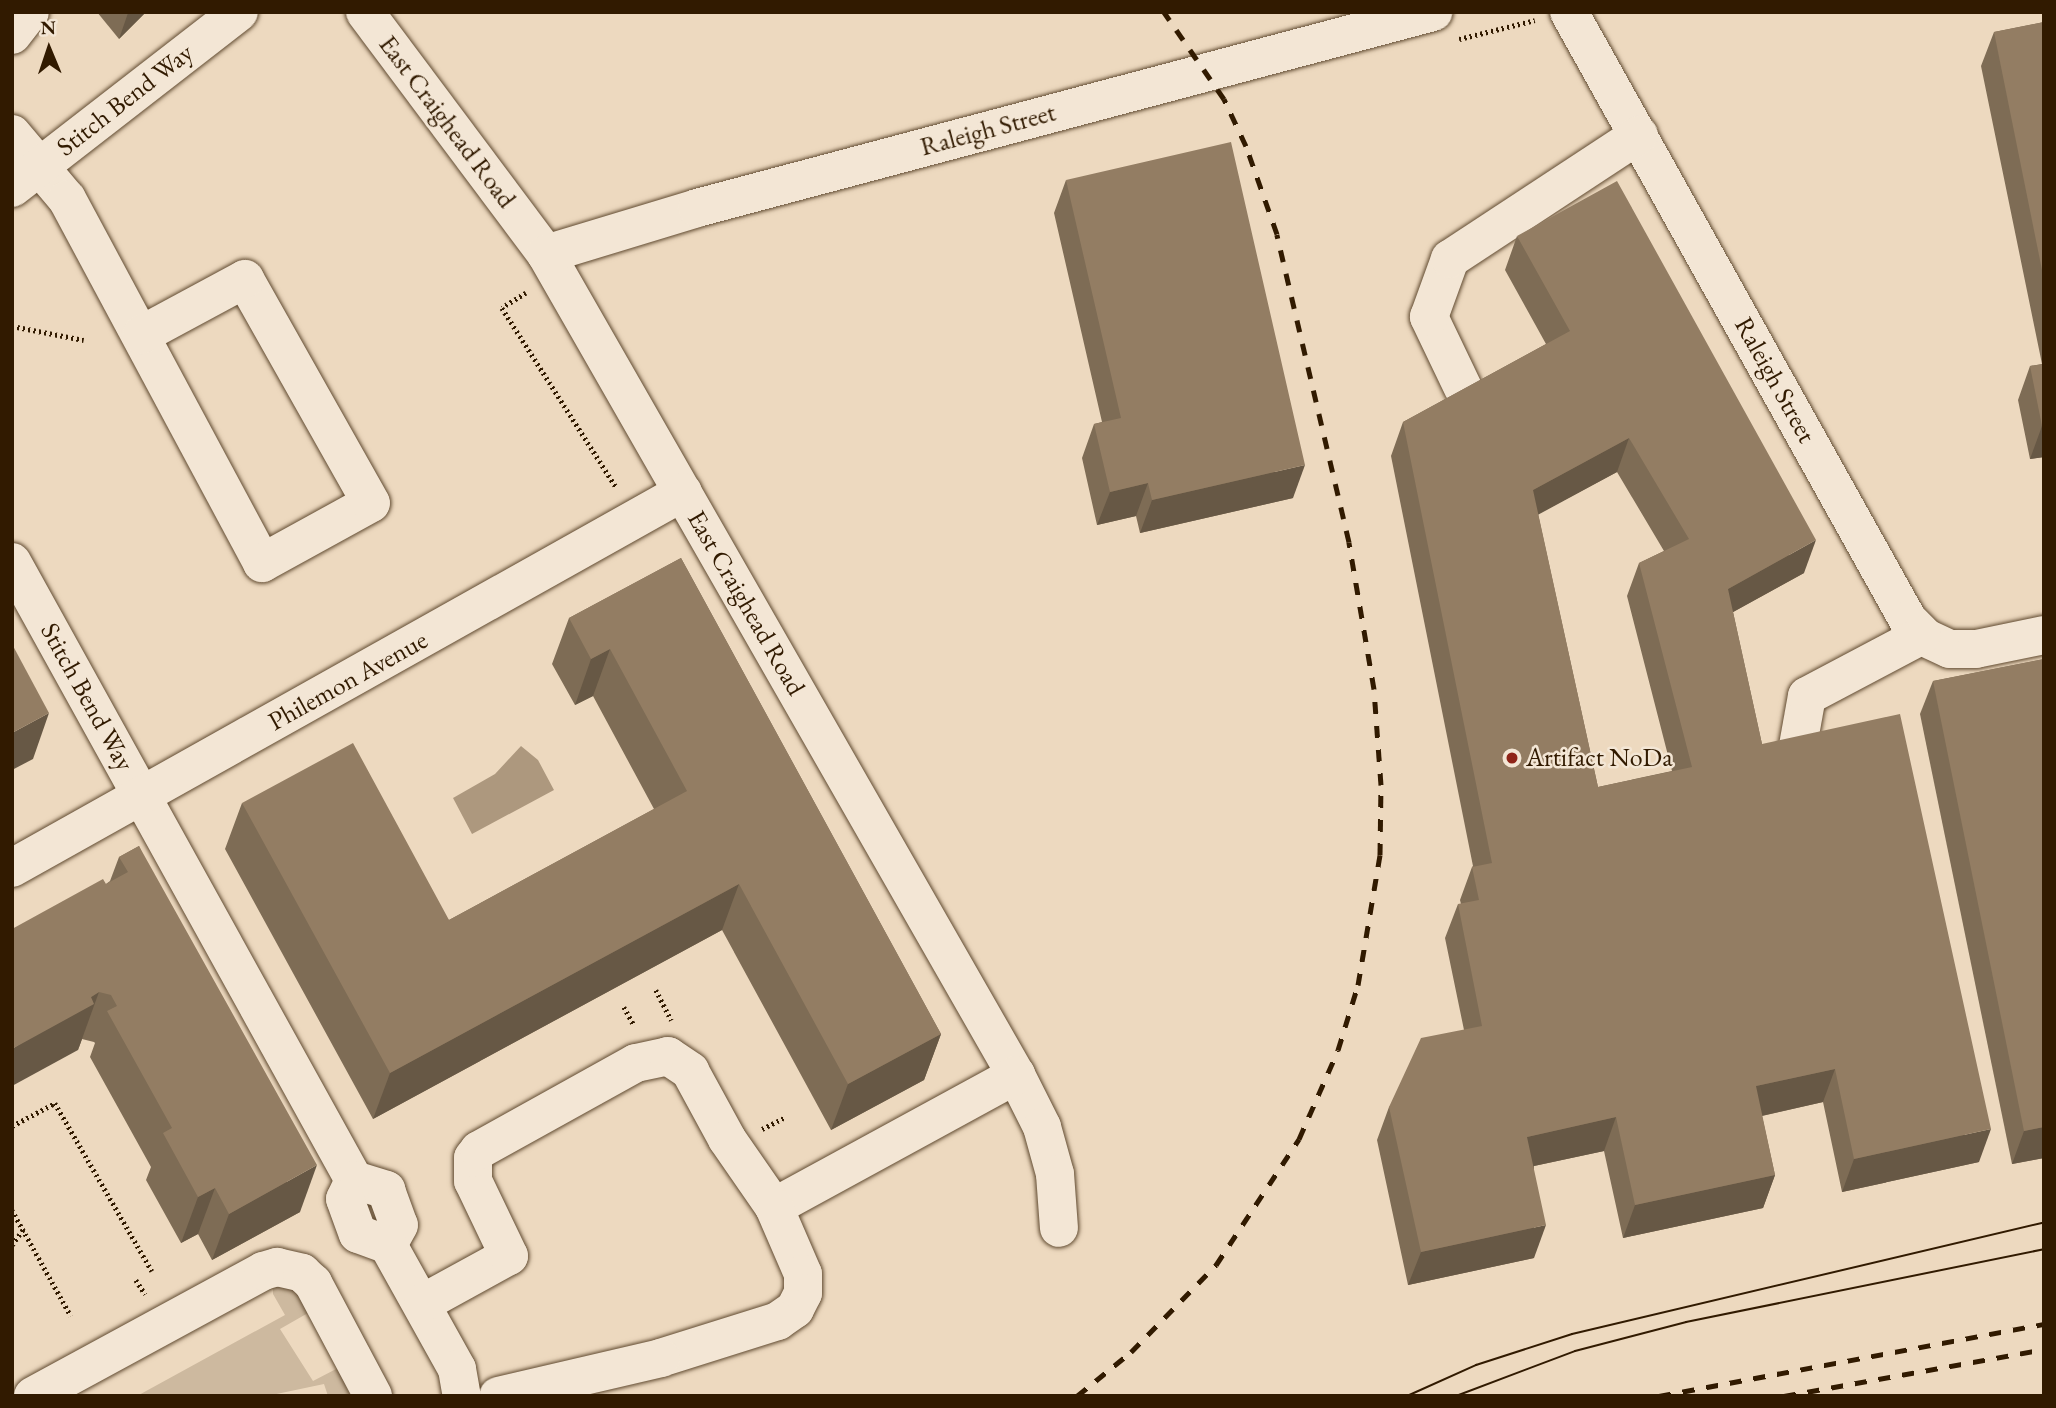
<!DOCTYPE html>
<style>
body{margin:0}
#map{position:relative;width:2056px;height:1408px;overflow:hidden;background:#edd9bf;font-family:"EB Garamond",serif}
div>[style]{position:absolute}
.green>*{inset:0;background:#cdb99f}
.water>*{inset:0;background:#ad987e}
.path>*{height:4.5px;margin-top:-2.25px;transform-origin:0;background:repeating-linear-gradient(90deg,#311a00 0 2px,transparent 0 5.5px)}
.roads{filter:drop-shadow(0 0 2px #604a30) drop-shadow(0 0 2px #604a30)}
.minor>*{height:38px;margin:-19px;padding:0 19px;transform-origin:19px;border-radius:19px;background:#f3e6d5}
.tram>*{height:2px;margin:-1px;padding:0 1px;transform-origin:1px;border-radius:1px;background:#311a00}
.rail>*{height:5px;margin-top:-2.5px;transform-origin:0;background:repeating-linear-gradient(90deg,#311a00 0 12px,transparent 0 24px)}
.wall>*{inset:0;background:#7e6c55}
.shaded-wall>*{inset:0;background:#675845}
.building>*{inset:0;background:#937d63}
.dots>*{width:19px;height:19px;translate:-50% -50%;box-sizing:border-box;border:4px solid #f3e6d5;border-radius:50%}
span{translate:-50% -50%;white-space:nowrap;text-align:center;line-height:1.15;-webkit-text-stroke:5px #f3e6d5;paint-order:stroke}
.street-label{font-size:26px;color:#311a00}
.poi-label{font-size:26px;color:#311a00}
.left{translate:0 -50%;text-align:left}
.frame{position:absolute;inset:0;border:14px solid #311a00;pointer-events:none}
.north{position:absolute;left:14px;top:14px;width:70px;height:70px;-webkit-text-stroke:5px #f3e6d5;paint-order:stroke;rotate:358deg;font-size:19px;font-weight:700;line-height:28px;text-align:center;color:#311a00}
.north::after{content:'';display:block;margin:auto;width:24px;height:32px;background:#311a00;clip-path:polygon(50% 0,100% 100%,50% 72%,0 100%)}
</style>
<div id="map">
<div class="green">
<div style="clip-path:polygon(282px 1285px,294px 1288px,308px 1313px,280px 1329px,313px 1381px,338px 1368px,350px 1396px,328px 1396px,324px 1384px,267px 1396px,137px 1396px,285px 1315px,273px 1294px,273px 1288px)"></div>
</div>
<div class="water">
<div style="clip-path:polygon(521px 746px,538px 760px,554px 790px,472px 834px,453px 798px,495px 774px)"></div>
</div>
<div class="path">
<div style="left:1459px;top:39px;width:78px;rotate:-14deg"></div>
<div style="left:526px;top:293px;width:28px;rotate:148deg"></div>
<div style="left:502px;top:308px;width:212px;rotate:57.5deg"></div>
<div style="left:12px;top:326px;width:73px;rotate:11deg"></div>
<div style="left:656px;top:990px;width:34px;rotate:63deg"></div>
<div style="left:624px;top:1007px;width:21px;rotate:61deg"></div>
<div style="left:12px;top:1126px;width:49px;rotate:-28.1deg"></div>
<div style="left:55px;top:1103px;width:194px;rotate:60deg"></div>
<div style="left:762px;top:1129px;width:25px;rotate:-27deg"></div>
<div style="left:12px;top:1210px;width:121px;rotate:60.9deg"></div>
<div style="left:12px;top:1245px;width:19px;rotate:-55deg"></div>
<div style="left:136px;top:1280px;width:17px;rotate:57deg"></div>
</div>
<div class="roads">
<div class="minor">
<div style="left:365px;top:12px;width:302px;rotate:53.2deg"></div>
<div style="left:546px;top:254px;width:946px;rotate:60.21deg"></div>
<div style="left:1016px;top:1075px;width:58px;rotate:63.4deg"></div>
<div style="left:1042px;top:1127px;width:49px;rotate:74.5deg"></div>
<div style="left:1055px;top:1174px;width:54px;rotate:85.8deg"></div>
<div style="left:1569px;top:12px;width:696px;rotate:60.86deg"></div>
<div style="left:1908px;top:620px;width:25px;rotate:45deg"></div>
<div style="left:1926px;top:638px;width:26px;rotate:25deg"></div>
<div style="left:1950px;top:649px;width:26px"></div>
<div style="left:1976px;top:649px;width:69px;rotate:-11.6deg"></div>
<div style="left:12px;top:35px;width:29px;rotate:-52deg"></div>
<div style="left:12px;top:134px;width:85px;rotate:49.8deg"></div>
<div style="left:67px;top:199px;width:413px;rotate:61.8deg"></div>
<div style="left:262px;top:563px;width:124px;rotate:-28.8deg"></div>
<div style="left:371px;top:503px;width:257px;rotate:-119.4deg"></div>
<div style="left:245px;top:279px;width:118px;rotate:151.7deg"></div>
<div style="left:12px;top:188px;width:287px;rotate:-37.8deg"></div>
<div style="left:546px;top:254px;width:158px;rotate:-16.9deg"></div>
<div style="left:697px;top:208px;width:762px;rotate:-14.91deg"></div>
<div style="left:1463px;top:388px;width:79px;rotate:-115.6deg"></div>
<div style="left:1429px;top:317px;width:62px;rotate:-70.1deg"></div>
<div style="left:1450px;top:259px;width:226px;rotate:-33.3deg"></div>
<div style="left:12px;top:562px;width:706px;rotate:61.04deg"></div>
<div style="left:1794px;top:768px;width:73px;rotate:-79.8deg"></div>
<div style="left:1807px;top:696px;width:130px;rotate:-27.9deg"></div>
<div style="left:12px;top:868px;width:769px;rotate:-29.26deg"></div>
<div style="left:354px;top:1180px;width:34px;rotate:17deg"></div>
<div style="left:386px;top:1190px;width:37px;rotate:70deg"></div>
<div style="left:399px;top:1225px;width:23px;rotate:119deg"></div>
<div style="left:354px;top:1180px;width:21px;rotate:115deg"></div>
<div style="left:345px;top:1199px;width:37px;rotate:70deg"></div>
<div style="left:358px;top:1234px;width:32px;rotate:20deg"></div>
<div style="left:774px;top:1207px;width:276px;rotate:-28.6deg"></div>
<div style="left:388px;top:1245px;width:142px;rotate:60.9deg"></div>
<div style="left:457px;top:1369px;width:27px;rotate:80deg"></div>
<div style="left:423px;top:1303px;width:98px;rotate:-28.7deg"></div>
<div style="left:509px;top:1256px;width:83px;rotate:-115.6deg"></div>
<div style="left:473px;top:1181px;width:23px;rotate:-90deg"></div>
<div style="left:473px;top:1158px;width:10px;rotate:-53deg"></div>
<div style="left:479px;top:1150px;width:179px;rotate:-29deg"></div>
<div style="left:636px;top:1063px;width:33px;rotate:-12deg"></div>
<div style="left:668px;top:1056px;width:27px;rotate:34deg"></div>
<div style="left:690px;top:1071px;width:77px;rotate:61.4deg"></div>
<div style="left:727px;top:1139px;width:83px;rotate:55.3deg"></div>
<div style="left:774px;top:1207px;width:73px;rotate:66.6deg"></div>
<div style="left:803px;top:1274px;width:19px;rotate:90deg"></div>
<div style="left:803px;top:1293px;width:18px;rotate:117deg"></div>
<div style="left:795px;top:1309px;width:21px;rotate:145deg"></div>
<div style="left:778px;top:1321px;width:123px;rotate:162.5deg"></div>
<div style="left:661px;top:1358px;width:167px;rotate:166.9deg"></div>
<div style="left:33px;top:1396px;width:262px;rotate:-28.5deg"></div>
<div style="left:263px;top:1271px;width:15px;rotate:-16deg"></div>
<div style="left:277px;top:1267px;width:26px;rotate:13deg"></div>
<div style="left:302px;top:1273px;width:15px;rotate:42deg"></div>
<div style="left:313px;top:1283px;width:128px;rotate:62deg"></div>
</div>
</div>
<div class="tram">
<div style="left:1407px;top:1396px;width:76px;rotate:-24.2deg"></div>
<div style="left:1476px;top:1365px;width:101px;rotate:-17.9deg"></div>
<div style="left:1572px;top:1334px;width:485px;rotate:-13.3deg"></div>
<div style="left:1456px;top:1396px;width:127px;rotate:-20.7deg"></div>
<div style="left:1575px;top:1351px;width:115px;rotate:-14.6deg"></div>
<div style="left:1686px;top:1322px;width:365px;rotate:-11.5deg"></div>
</div>
<div class="rail">
<div style="left:1077px;top:1396px;width:70px;rotate:-39.2deg"></div>
<div style="left:1131px;top:1352px;width:122px;rotate:-45.7deg"></div>
<div style="left:1216px;top:1265px;width:151px;rotate:-56.6deg"></div>
<div style="left:1299px;top:1139px;width:97px;rotate:-66.3deg"></div>
<div style="left:1338px;top:1050px;width:68px;rotate:-72.9deg"></div>
<div style="left:1358px;top:985px;width:132px;rotate:-80.4deg"></div>
<div style="left:1380px;top:855px;width:70px;rotate:-89.2deg"></div>
<div style="left:1381px;top:785px;width:96px;rotate:-94.2deg"></div>
<div style="left:1374px;top:689px;width:149px;rotate:-99.7deg"></div>
<div style="left:1349px;top:542px;width:316px;rotate:-103.2deg"></div>
<div style="left:1277px;top:234px;width:93px;rotate:-109.4deg"></div>
<div style="left:1246px;top:146px;width:52px;rotate:-115.1deg"></div>
<div style="left:1224px;top:99px;width:106px;rotate:-124.6deg"></div>
<div style="left:1659px;top:1396px;width:392px;rotate:-10.6deg"></div>
<div style="left:1784px;top:1396px;width:264px;rotate:-10.2deg"></div>
</div>
<div class="wall">
<div style="clip-path:polygon(97px 12px,146px 12px,119px 39px)"></div>
<div style="clip-path:polygon(2044px 22px,2044px 457px,2030px 459px,2018px 400px,2030px 366px,2042px 364px,1981px 66px,1994px 32px)"></div>
<div style="clip-path:polygon(1066px 180px,1293px 498px,1140px 533px,1136px 516px,1097px 525px,1082px 458px,1094px 424px,1102px 422px,1054px 213px)"></div>
<div style="clip-path:polygon(evenodd,1517px 236px,1804px 573px,1733px 612px,1762px 744px,1979px 1162px,1842px 1192px,1823px 1102px,1762px 1116px,1775px 1175px,1763px 1208px,1623px 1238px,1604px 1151px,1534px 1166px,1534px 1258px,1408px 1285px,1377px 1140px,1389px 1107px,1464px 1030px,1445px 938px,1458px 904px,1461px 904px,1460px 900px,1472px 867px,1473px 866px,1391px 456px,1403px 422px,1546px 344px,1505px 270px,1517px 236px,1617px 472px,1664px 551px,1639px 563px,1627px 596px,1672px 771px,1598px 787px,1538px 514px,1617px 472px)"></div>
<div style="clip-path:polygon(681px 558px,941px 1034px,924px 1080px,831px 1130px,722px 930px,373px 1119px,225px 849px,242px 803px,449px 920px,654px 809px,593px 696px,575px 705px,552px 664px,569px 618px)"></div>
<div style="clip-path:polygon(2044px 659px,2044px 1158px,2012px 1164px,1920px 714px,1933px 681px)"></div>
<div style="clip-path:polygon(139px 846px,300px 1212px,212px 1260px,198px 1234px,181px 1243px,146px 1180px,151px 1167px,90px 1057px,95px 1043px,94px 1042px,82px 1039px,78px 1050px,106px 884px,110px 881px,119px 857px)"></div>
</div>
<div class="shaded-wall">
<div style="clip-path:polygon(129px 12px,146px 12px,119px 39px,128px 13px)"></div>
<div style="clip-path:polygon(2042px 426px,2044px 426px,2044px 457px,2030px 459px)"></div>
<div style="clip-path:polygon(1629px 438px,1617px 472px,1521px 524px,1533px 490px)"></div>
<div style="clip-path:polygon(1305px 465px,1293px 498px,1140px 533px,1152px 500px)"></div>
<div style="clip-path:polygon(1148px 483px,1136px 516px,1097px 525px,1110px 492px)"></div>
<div style="clip-path:polygon(1816px 540px,1804px 573px,1715px 622px,1728px 589px)"></div>
<div style="clip-path:polygon(610px 649px,593px 696px,575px 705px,591px 659px)"></div>
<div style="clip-path:polygon(49px 713px,33px 759px,12px 770px,12px 733px)"></div>
<div style="clip-path:polygon(739px 884px,722px 930px,373px 1119px,390px 1073px)"></div>
<div style="clip-path:polygon(99px 992px,78px 1050px,12px 1086px,12px 1049px)"></div>
<div style="clip-path:polygon(941px 1034px,924px 1080px,831px 1130px,848px 1084px)"></div>
<div style="clip-path:polygon(1835px 1069px,1823px 1102px,1743px 1120px,1756px 1086px)"></div>
<div style="clip-path:polygon(1616px 1117px,1604px 1151px,1515px 1170px,1527px 1137px)"></div>
<div style="clip-path:polygon(2044px 1127px,2044px 1158px,2012px 1164px,2024px 1131px)"></div>
<div style="clip-path:polygon(1991px 1129px,1979px 1162px,1842px 1192px,1854px 1159px)"></div>
<div style="clip-path:polygon(317px 1165px,300px 1212px,212px 1260px,229px 1214px)"></div>
<div style="clip-path:polygon(1775px 1175px,1763px 1208px,1623px 1238px,1635px 1205px)"></div>
<div style="clip-path:polygon(215px 1188px,198px 1234px,181px 1243px,198px 1197px)"></div>
<div style="clip-path:polygon(1546px 1225px,1534px 1258px,1408px 1285px,1421px 1252px)"></div>
</div>
<div class="building">
<div style="clip-path:polygon(2044px 22px,2044px 280px,1994px 32px)"></div>
<div style="clip-path:polygon(1231px 142px,1305px 465px,1152px 500px,1148px 483px,1110px 492px,1094px 424px,1121px 418px,1066px 180px)"></div>
<div style="clip-path:polygon(evenodd,1617px 181px,1816px 540px,1728px 589px,1762px 744px,1900px 714px,1991px 1129px,1854px 1159px,1835px 1069px,1756px 1086px,1775px 1175px,1635px 1205px,1616px 1117px,1527px 1137px,1546px 1225px,1421px 1252px,1389px 1107px,1421px 1038px,1482px 1026px,1458px 904px,1479px 900px,1472px 867px,1492px 863px,1403px 422px,1570px 331px,1517px 236px,1617px 181px,1629px 438px,1689px 539px,1639px 563px,1692px 767px,1598px 787px,1533px 490px,1629px 438px)"></div>
<div style="clip-path:polygon(2044px 364px,2044px 426px,2042px 426px,2030px 366px)"></div>
<div style="clip-path:polygon(681px 558px,941px 1034px,848px 1084px,739px 884px,390px 1073px,242px 803px,353px 743px,449px 920px,687px 791px,610px 649px,591px 659px,569px 618px)"></div>
<div style="clip-path:polygon(12px 644px,49px 713px,12px 733px)"></div>
<div style="clip-path:polygon(2044px 659px,2044px 1127px,2024px 1131px,1933px 681px)"></div>
<div style="clip-path:polygon(139px 846px,317px 1165px,229px 1214px,215px 1188px,198px 1197px,163px 1133px,172px 1128px,107px 1011px,117px 1006px,111px 995px,99px 992px,91px 997px,94px 1004px,12px 1049px,12px 929px,103px 879px,106px 884px,128px 872px,119px 857px)"></div>
</div>
<div class="dots">
<div style="left:1512px;top:758px;background:#8f2418"></div>
</div>
<div class="street-label">
<span style="left:125px;top:100px;rotate:-38deg">Stitch Bend Way</span>
<span style="left:447px;top:122px;rotate:53deg">East Craighead Road</span>
<span style="left:988px;top:130px;rotate:-15deg">Raleigh Street</span>
<span style="left:1775px;top:380px;rotate:61deg">Raleigh Street</span>
<span style="left:746px;top:603px;rotate:60deg">East Craighead Road</span>
<span style="left:348px;top:681px;rotate:-29deg">Philemon Avenue</span>
<span style="left:87px;top:697px;rotate:61deg">Stitch Bend Way</span>
</div>
<div class="poi-label">
<span class="left" style="left:1526px;top:758px">Artifact NoDa</span>
</div>
<div class="frame"></div>
<div class="north">N</div>
</div>
